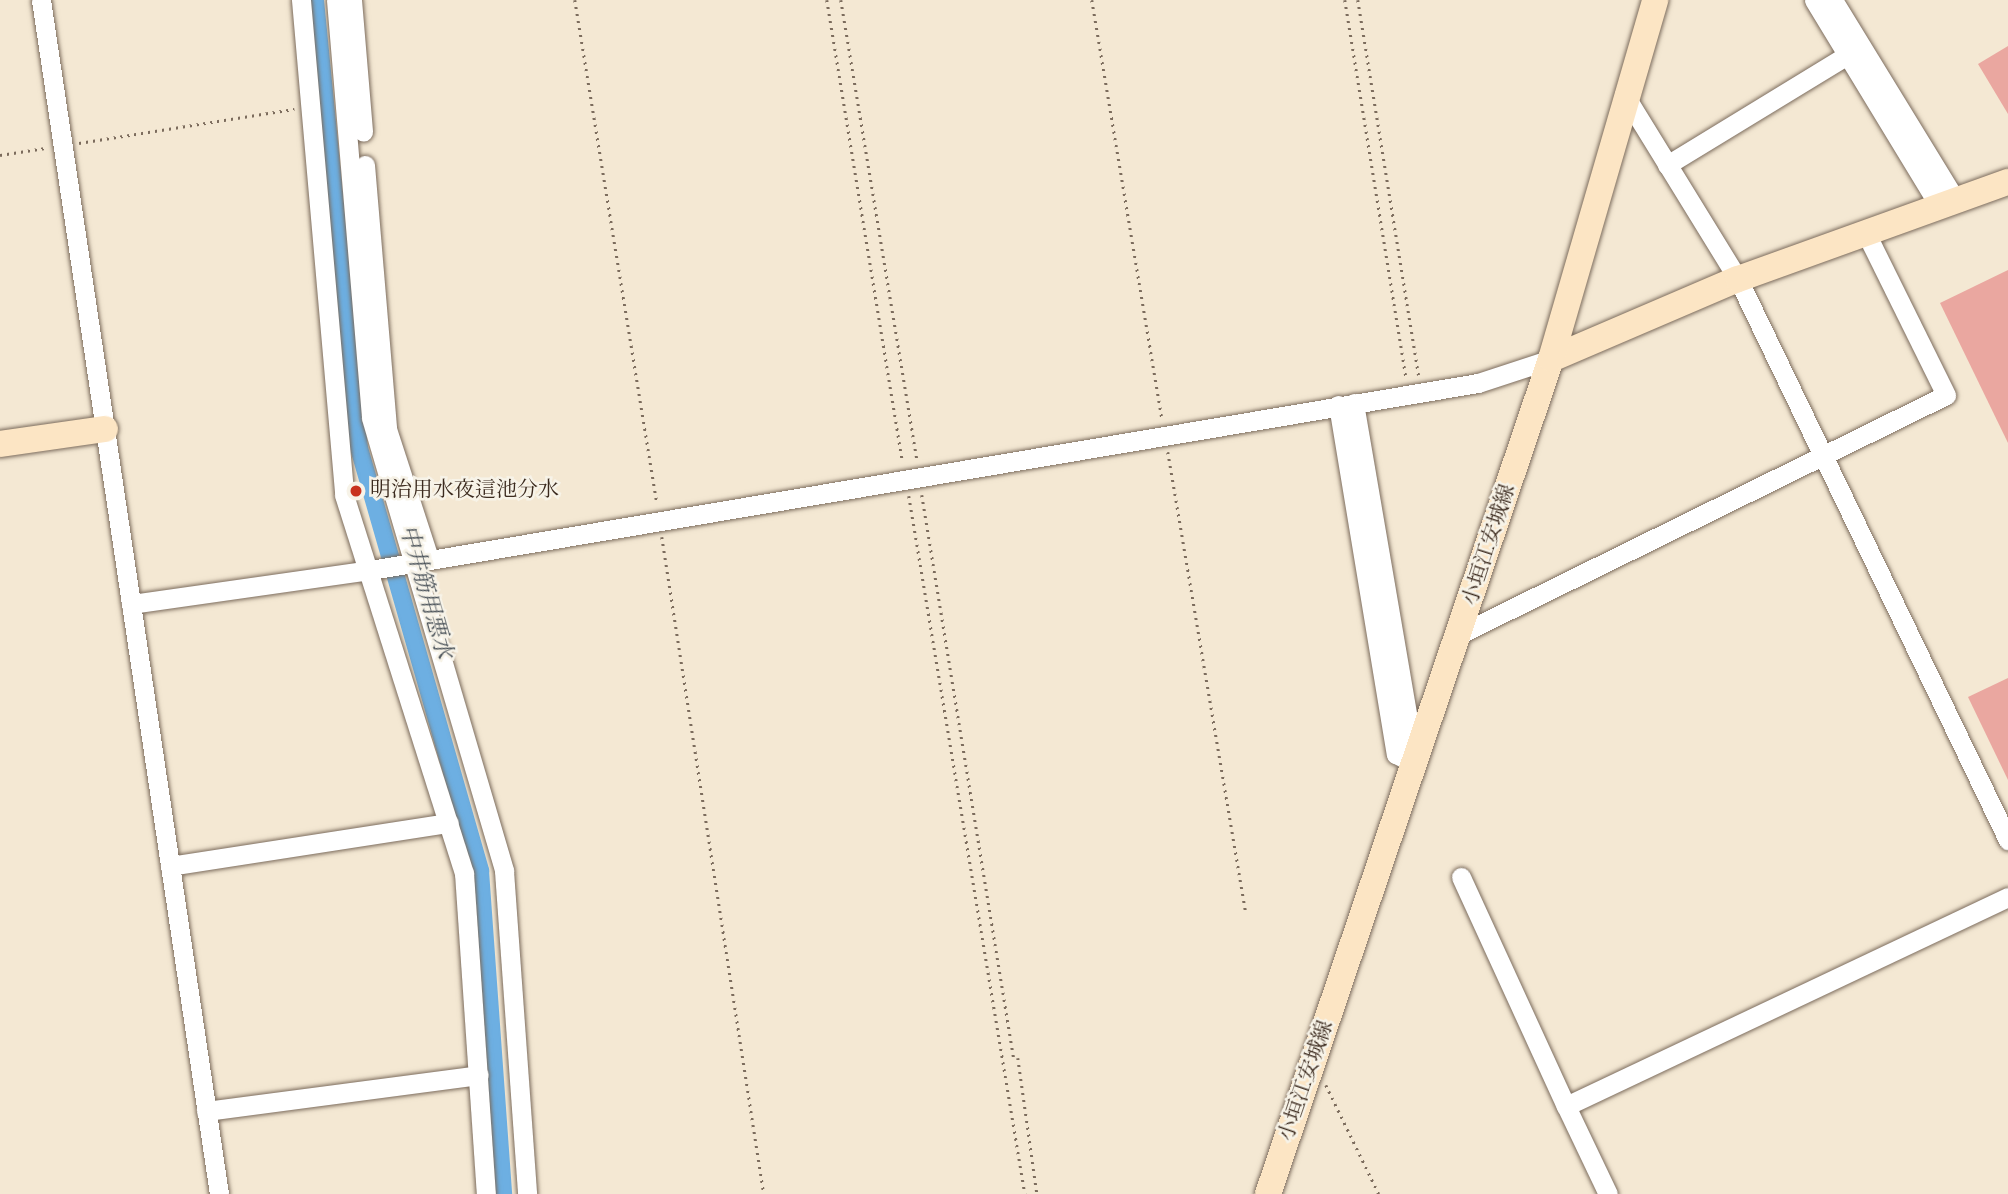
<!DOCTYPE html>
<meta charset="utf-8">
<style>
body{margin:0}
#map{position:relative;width:2008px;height:1194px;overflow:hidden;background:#f4e8d3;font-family:Vollkorn,"Noto Serif JP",serif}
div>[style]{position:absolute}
.canal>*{height:18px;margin:-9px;padding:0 9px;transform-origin:9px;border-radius:9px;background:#6dafe2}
.building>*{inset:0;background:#eaa7a0}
.path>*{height:2.5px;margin-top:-1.25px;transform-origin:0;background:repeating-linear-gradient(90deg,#7c6c5d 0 2px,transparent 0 7px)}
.roads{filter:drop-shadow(0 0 2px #7c6c5d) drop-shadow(0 0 2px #7c6c5d)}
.street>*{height:19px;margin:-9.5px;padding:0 9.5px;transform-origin:9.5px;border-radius:9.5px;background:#fff}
.secondary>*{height:26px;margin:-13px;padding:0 13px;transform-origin:13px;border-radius:13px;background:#fce5c4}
.dots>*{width:19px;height:19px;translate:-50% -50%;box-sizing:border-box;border:4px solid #f7f3e8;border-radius:50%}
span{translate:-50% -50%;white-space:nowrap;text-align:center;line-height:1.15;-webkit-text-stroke:5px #f7f3e8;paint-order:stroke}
.poi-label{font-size:21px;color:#3b2a1e}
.left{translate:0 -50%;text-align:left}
.street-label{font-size:21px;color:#3b2a1e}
.water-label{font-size:23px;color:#4a5259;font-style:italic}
</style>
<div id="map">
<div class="canal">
<div style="left:315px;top:0;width:450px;rotate:84.4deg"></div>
<div style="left:359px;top:448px;width:440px;rotate:74deg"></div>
<div style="left:480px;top:871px;width:324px;rotate:85.9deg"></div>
</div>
<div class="building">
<div style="clip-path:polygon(2008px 46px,2008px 114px,1978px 64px)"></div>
<div style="clip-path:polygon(2008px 270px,2008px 443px,1940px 303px)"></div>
<div style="clip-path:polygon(2008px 678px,2008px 780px,1968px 697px)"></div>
</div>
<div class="path">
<div style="left:575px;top:0;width:510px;rotate:80.74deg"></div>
<div style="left:827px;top:0;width:468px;rotate:80.7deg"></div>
<div style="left:841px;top:0;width:467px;rotate:80.6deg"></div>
<div style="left:1092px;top:0;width:424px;rotate:80.5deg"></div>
<div style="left:1345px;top:0;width:382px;rotate:80.8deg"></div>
<div style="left:1358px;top:0;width:380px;rotate:80.8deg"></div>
<div style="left:79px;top:143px;width:218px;rotate:-9deg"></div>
<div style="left:0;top:155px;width:46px;rotate:-8.8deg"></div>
<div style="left:1168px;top:452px;width:467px;rotate:80.4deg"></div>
<div style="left:922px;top:495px;width:571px;rotate:80.74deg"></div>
<div style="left:909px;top:496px;width:708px;rotate:80.56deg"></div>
<div style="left:662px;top:537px;width:665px;rotate:81.18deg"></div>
<div style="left:1018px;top:1058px;width:137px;rotate:82deg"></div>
<div style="left:1326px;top:1085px;width:121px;rotate:64.1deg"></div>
</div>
<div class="roads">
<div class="street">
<div style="left:41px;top:0;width:1207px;rotate:81.52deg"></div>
<div style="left:301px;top:0;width:497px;rotate:85deg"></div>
<div style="left:344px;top:495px;width:397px;rotate:72.4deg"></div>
<div style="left:464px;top:873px;width:322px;rotate:86.1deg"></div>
<div style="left:336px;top:0;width:419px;rotate:85.2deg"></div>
<div style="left:371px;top:418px;width:472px;rotate:73.6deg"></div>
<div style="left:504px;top:871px;width:324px;rotate:85.9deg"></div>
<div style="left:352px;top:0;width:132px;rotate:85.2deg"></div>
<div style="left:1814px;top:0;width:242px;rotate:58.7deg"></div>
<div style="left:1833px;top:0;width:236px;rotate:58.5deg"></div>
<div style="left:1624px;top:94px;width:217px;rotate:58.4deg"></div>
<div style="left:1738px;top:279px;width:623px;rotate:64.3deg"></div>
<div style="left:365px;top:165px;width:265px;rotate:85.2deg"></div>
<div style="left:387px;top:429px;width:136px;rotate:72deg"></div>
<div style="left:1667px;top:165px;width:211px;rotate:-31.4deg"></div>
<div style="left:1354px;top:403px;width:363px;rotate:80.3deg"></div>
<div style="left:1338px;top:405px;width:354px;rotate:80.6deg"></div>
<div style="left:1396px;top:754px;width:22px;rotate:27deg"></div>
<div style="left:131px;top:604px;width:242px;rotate:-8.1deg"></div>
<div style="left:371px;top:570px;width:1123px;rotate:-9.59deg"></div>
<div style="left:1478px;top:383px;width:77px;rotate:-18.2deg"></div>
<div style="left:1462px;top:633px;width:539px;rotate:-26.18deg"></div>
<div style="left:1946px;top:395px;width:181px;rotate:-116.3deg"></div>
<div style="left:170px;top:866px;width:282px;rotate:-8.8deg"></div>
<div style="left:1461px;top:877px;width:252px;rotate:65.4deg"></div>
<div style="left:206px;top:1111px;width:275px;rotate:-7.5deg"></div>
<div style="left:1608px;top:1194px;width:98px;rotate:-115.5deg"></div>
<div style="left:1566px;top:1106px;width:489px;rotate:-25.3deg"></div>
</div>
<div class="secondary">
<div style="left:1551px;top:359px;width:203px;rotate:-23.2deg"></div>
<div style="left:1738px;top:279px;width:287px;rotate:-19.8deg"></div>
<div style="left:0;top:444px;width:106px;rotate:-8.1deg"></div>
<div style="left:1268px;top:1194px;width:882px;rotate:-71.28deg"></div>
<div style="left:1551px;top:359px;width:374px;rotate:-73.8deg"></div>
</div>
</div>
<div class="dots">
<div style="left:356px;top:491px;background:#c8321e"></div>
</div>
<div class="poi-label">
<span class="left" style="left:370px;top:491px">明治用水夜這池分水</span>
</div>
<div class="street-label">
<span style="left:1490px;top:545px;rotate:-72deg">小垣江安城線</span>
<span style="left:1307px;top:1081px;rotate:-71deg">小垣江安城線</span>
</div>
<div class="water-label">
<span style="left:425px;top:592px;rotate:74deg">中井筋用悪水</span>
</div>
</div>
